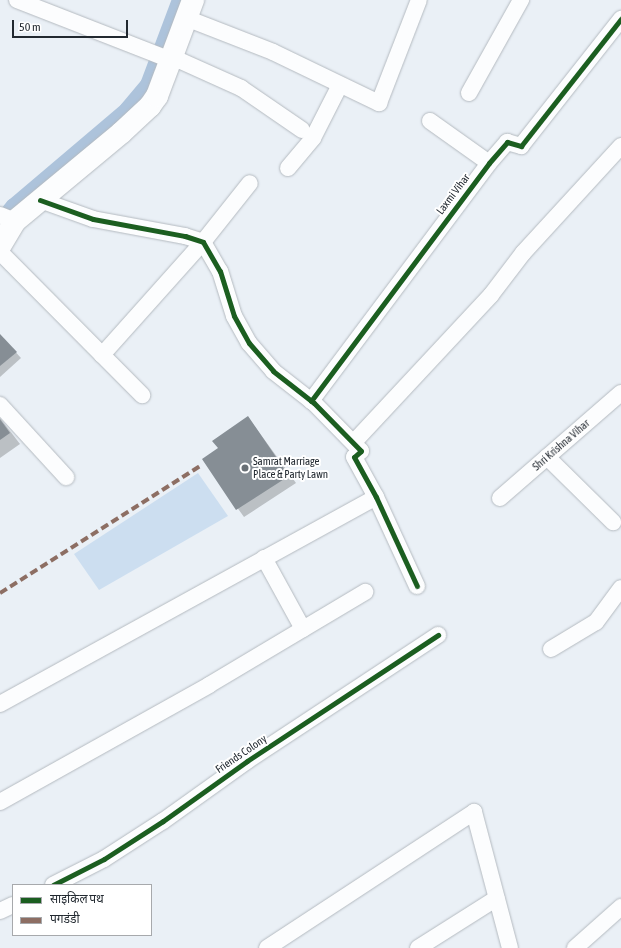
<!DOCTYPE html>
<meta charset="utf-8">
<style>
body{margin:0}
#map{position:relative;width:621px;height:948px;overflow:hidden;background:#eaf0f6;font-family:"Asap Condensed","Noto Sans Devanagari",sans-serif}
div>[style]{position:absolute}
.green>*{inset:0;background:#ccdef0}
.shadow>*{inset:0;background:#0003}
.canal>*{height:16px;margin:-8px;padding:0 8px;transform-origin:8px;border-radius:8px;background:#adc3db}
.building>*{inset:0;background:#868e95}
.roads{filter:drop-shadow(0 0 1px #b4bac0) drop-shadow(0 0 1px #b4bac0)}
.minor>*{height:16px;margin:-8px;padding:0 8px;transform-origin:8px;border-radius:8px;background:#fcfdfe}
.secondary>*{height:22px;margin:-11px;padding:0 11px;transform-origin:11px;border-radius:11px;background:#fcfdfe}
.quiet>*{height:4px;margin-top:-2px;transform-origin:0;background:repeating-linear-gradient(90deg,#8d6e63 0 8px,transparent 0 12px)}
.cycleway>*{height:5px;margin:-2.5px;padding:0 2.5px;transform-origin:2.5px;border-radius:2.5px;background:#1b5e20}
.dots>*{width:11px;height:11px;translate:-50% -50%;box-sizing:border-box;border:2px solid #fff;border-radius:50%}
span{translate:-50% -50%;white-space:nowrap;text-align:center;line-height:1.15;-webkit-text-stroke:4px #fff;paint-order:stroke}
.street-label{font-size:11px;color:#222930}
.poi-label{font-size:11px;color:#222930}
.left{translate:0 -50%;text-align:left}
.legend{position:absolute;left:12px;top:884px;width:140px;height:52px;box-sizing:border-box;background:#fff;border:1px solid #a7a9ac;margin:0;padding:5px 7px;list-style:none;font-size:12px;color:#222930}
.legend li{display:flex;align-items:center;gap:8px;height:20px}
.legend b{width:20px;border:1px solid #a7a9ac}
.scale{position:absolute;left:12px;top:20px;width:116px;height:18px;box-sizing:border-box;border:2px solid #222930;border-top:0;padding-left:5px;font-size:12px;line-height:14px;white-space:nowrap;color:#222930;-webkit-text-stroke:3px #fff;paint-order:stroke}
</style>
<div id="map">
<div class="green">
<div style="clip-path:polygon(198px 473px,228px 516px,99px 590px,74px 554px)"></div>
</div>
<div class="shadow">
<div style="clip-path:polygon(0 335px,21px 358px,0 377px)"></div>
<div style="clip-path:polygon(248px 417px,296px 483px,244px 517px,203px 460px,219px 448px)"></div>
<div style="clip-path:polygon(0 418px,20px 444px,0 458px)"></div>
</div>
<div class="canal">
<div style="left:0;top:223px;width:22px;rotate:-51deg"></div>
<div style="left:14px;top:206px;width:148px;rotate:-40.3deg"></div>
<div style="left:127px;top:110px;width:33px;rotate:-50deg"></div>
<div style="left:148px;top:85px;width:91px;rotate:-69.4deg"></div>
</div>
<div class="building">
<div style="clip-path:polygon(0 334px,17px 352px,0 366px)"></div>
<div style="clip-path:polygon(248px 416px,289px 476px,236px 510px,202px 459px,218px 448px,212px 441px)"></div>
<div style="clip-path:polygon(0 419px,10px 433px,0 440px)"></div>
</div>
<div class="roads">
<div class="minor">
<div style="left:17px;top:0;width:165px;rotate:21.3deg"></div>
<div style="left:186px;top:18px;width:93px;rotate:21.3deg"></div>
<div style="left:273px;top:52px;width:118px;rotate:25.7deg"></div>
<div style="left:379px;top:103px;width:110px;rotate:-68.8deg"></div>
<div style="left:172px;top:57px;width:76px;rotate:24.2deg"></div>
<div style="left:241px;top:88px;width:74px;rotate:34.5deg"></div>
<div style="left:469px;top:93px;width:107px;rotate:-60.8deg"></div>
<div style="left:430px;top:121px;width:72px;rotate:35.4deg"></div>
<div style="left:288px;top:168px;width:39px;rotate:-50deg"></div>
<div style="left:313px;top:138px;width:59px;rotate:-63deg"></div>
<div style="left:40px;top:200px;width:56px;rotate:19.7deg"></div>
<div style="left:93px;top:219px;width:94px;rotate:10.5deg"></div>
<div style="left:185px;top:236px;width:19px;rotate:18deg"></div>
<div style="left:203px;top:242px;width:34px;rotate:60deg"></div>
<div style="left:220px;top:271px;width:47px;rotate:72.7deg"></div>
<div style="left:234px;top:316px;width:31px;rotate:61deg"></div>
<div style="left:249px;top:343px;width:37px;rotate:49deg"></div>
<div style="left:273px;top:371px;width:52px;rotate:38deg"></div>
<div style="left:314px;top:403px;width:67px;rotate:45.6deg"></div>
<div style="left:361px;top:451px;width:9px;rotate:139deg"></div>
<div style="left:354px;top:457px;width:46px;rotate:61.2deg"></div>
<div style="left:376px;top:497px;width:98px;rotate:65.3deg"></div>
<div style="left:0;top:215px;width:16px;rotate:22deg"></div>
<div style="left:0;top:252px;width:202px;rotate:45.2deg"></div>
<div style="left:102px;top:355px;width:152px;rotate:-48.2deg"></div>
<div style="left:203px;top:242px;width:75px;rotate:-51.5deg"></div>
<div style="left:311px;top:401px;width:297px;rotate:-53.2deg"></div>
<div style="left:489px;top:163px;width:28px;rotate:-49deg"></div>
<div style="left:507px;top:142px;width:15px;rotate:16deg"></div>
<div style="left:521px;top:146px;width:162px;rotate:-51.8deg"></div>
<div style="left:0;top:405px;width:98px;rotate:47.5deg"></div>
<div style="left:354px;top:442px;width:201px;rotate:-47deg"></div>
<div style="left:491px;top:295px;width:53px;rotate:-52.7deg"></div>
<div style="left:523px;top:253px;width:145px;rotate:-47.5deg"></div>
<div style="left:547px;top:457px;width:93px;rotate:44.6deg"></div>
<div style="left:500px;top:498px;width:160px;rotate:-41deg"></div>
<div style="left:264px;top:558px;width:81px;rotate:61.2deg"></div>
<div style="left:551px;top:649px;width:52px;rotate:-31deg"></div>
<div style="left:596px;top:622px;width:42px;rotate:-53.7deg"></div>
<div style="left:0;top:704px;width:429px;rotate:-28.8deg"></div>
<div style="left:0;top:802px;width:240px;rotate:-29.2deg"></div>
<div style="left:209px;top:685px;width:182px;rotate:-30.8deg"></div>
<div style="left:53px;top:885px;width:57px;rotate:-27deg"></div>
<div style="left:104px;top:859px;width:70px;rotate:-32.8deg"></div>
<div style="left:163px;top:821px;width:103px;rotate:-35.5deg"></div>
<div style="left:247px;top:761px;width:229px;rotate:-33.4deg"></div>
<div style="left:0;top:911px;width:14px;rotate:-25deg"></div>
<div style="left:267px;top:948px;width:248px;rotate:-33.3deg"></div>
<div style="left:474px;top:812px;width:141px;rotate:75.2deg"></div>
<div style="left:418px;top:948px;width:93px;rotate:-32.3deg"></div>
<div style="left:575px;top:948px;width:62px;rotate:-41.7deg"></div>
</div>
<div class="secondary">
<div style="left:0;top:246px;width:29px;rotate:-59deg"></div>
<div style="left:15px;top:221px;width:138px;rotate:-39.7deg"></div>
<div style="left:121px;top:133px;width:40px;rotate:-43deg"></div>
<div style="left:150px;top:106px;width:12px;rotate:-55deg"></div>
<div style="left:157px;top:96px;width:103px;rotate:-69.4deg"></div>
</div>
</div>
<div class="quiet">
<div style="left:0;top:593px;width:237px;rotate:-32.4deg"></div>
</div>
<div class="cycleway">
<div style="left:40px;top:200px;width:56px;rotate:19.7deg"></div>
<div style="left:93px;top:219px;width:94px;rotate:10.5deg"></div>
<div style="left:185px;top:236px;width:19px;rotate:18deg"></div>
<div style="left:203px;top:242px;width:34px;rotate:60deg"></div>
<div style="left:220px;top:271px;width:47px;rotate:72.7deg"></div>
<div style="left:234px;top:316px;width:31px;rotate:61deg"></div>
<div style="left:249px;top:343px;width:37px;rotate:49deg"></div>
<div style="left:273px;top:371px;width:52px;rotate:38deg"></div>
<div style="left:314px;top:403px;width:67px;rotate:45.6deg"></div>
<div style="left:361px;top:451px;width:9px;rotate:139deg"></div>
<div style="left:354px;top:457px;width:46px;rotate:61.2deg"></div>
<div style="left:376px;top:497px;width:98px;rotate:65.3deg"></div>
<div style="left:311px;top:401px;width:297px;rotate:-53.2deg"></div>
<div style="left:489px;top:163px;width:28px;rotate:-49deg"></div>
<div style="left:507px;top:142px;width:15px;rotate:16deg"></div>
<div style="left:521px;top:146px;width:162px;rotate:-51.8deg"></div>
<div style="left:53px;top:885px;width:57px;rotate:-27deg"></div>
<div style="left:104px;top:859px;width:70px;rotate:-32.8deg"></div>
<div style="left:163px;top:821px;width:103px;rotate:-35.5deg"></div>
<div style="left:247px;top:761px;width:229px;rotate:-33.4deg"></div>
</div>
<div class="dots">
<div style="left:245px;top:468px;background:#686f75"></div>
</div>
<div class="street-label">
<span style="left:453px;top:194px;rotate:-53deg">Laxmi Vihar</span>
<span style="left:561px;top:445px;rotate:-41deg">Shri Krishna Vihar</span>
<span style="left:241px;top:754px;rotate:-34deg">Friends Colony</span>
</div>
<div class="poi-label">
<span class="left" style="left:253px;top:468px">Samrat Marriage<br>Place &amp; Party Lawn</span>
</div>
<ul class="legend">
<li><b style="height:5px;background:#1b5e20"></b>साइकिल पथ</li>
<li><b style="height:5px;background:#8d6e63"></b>पगडंडी</li>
</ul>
<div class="scale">50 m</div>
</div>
